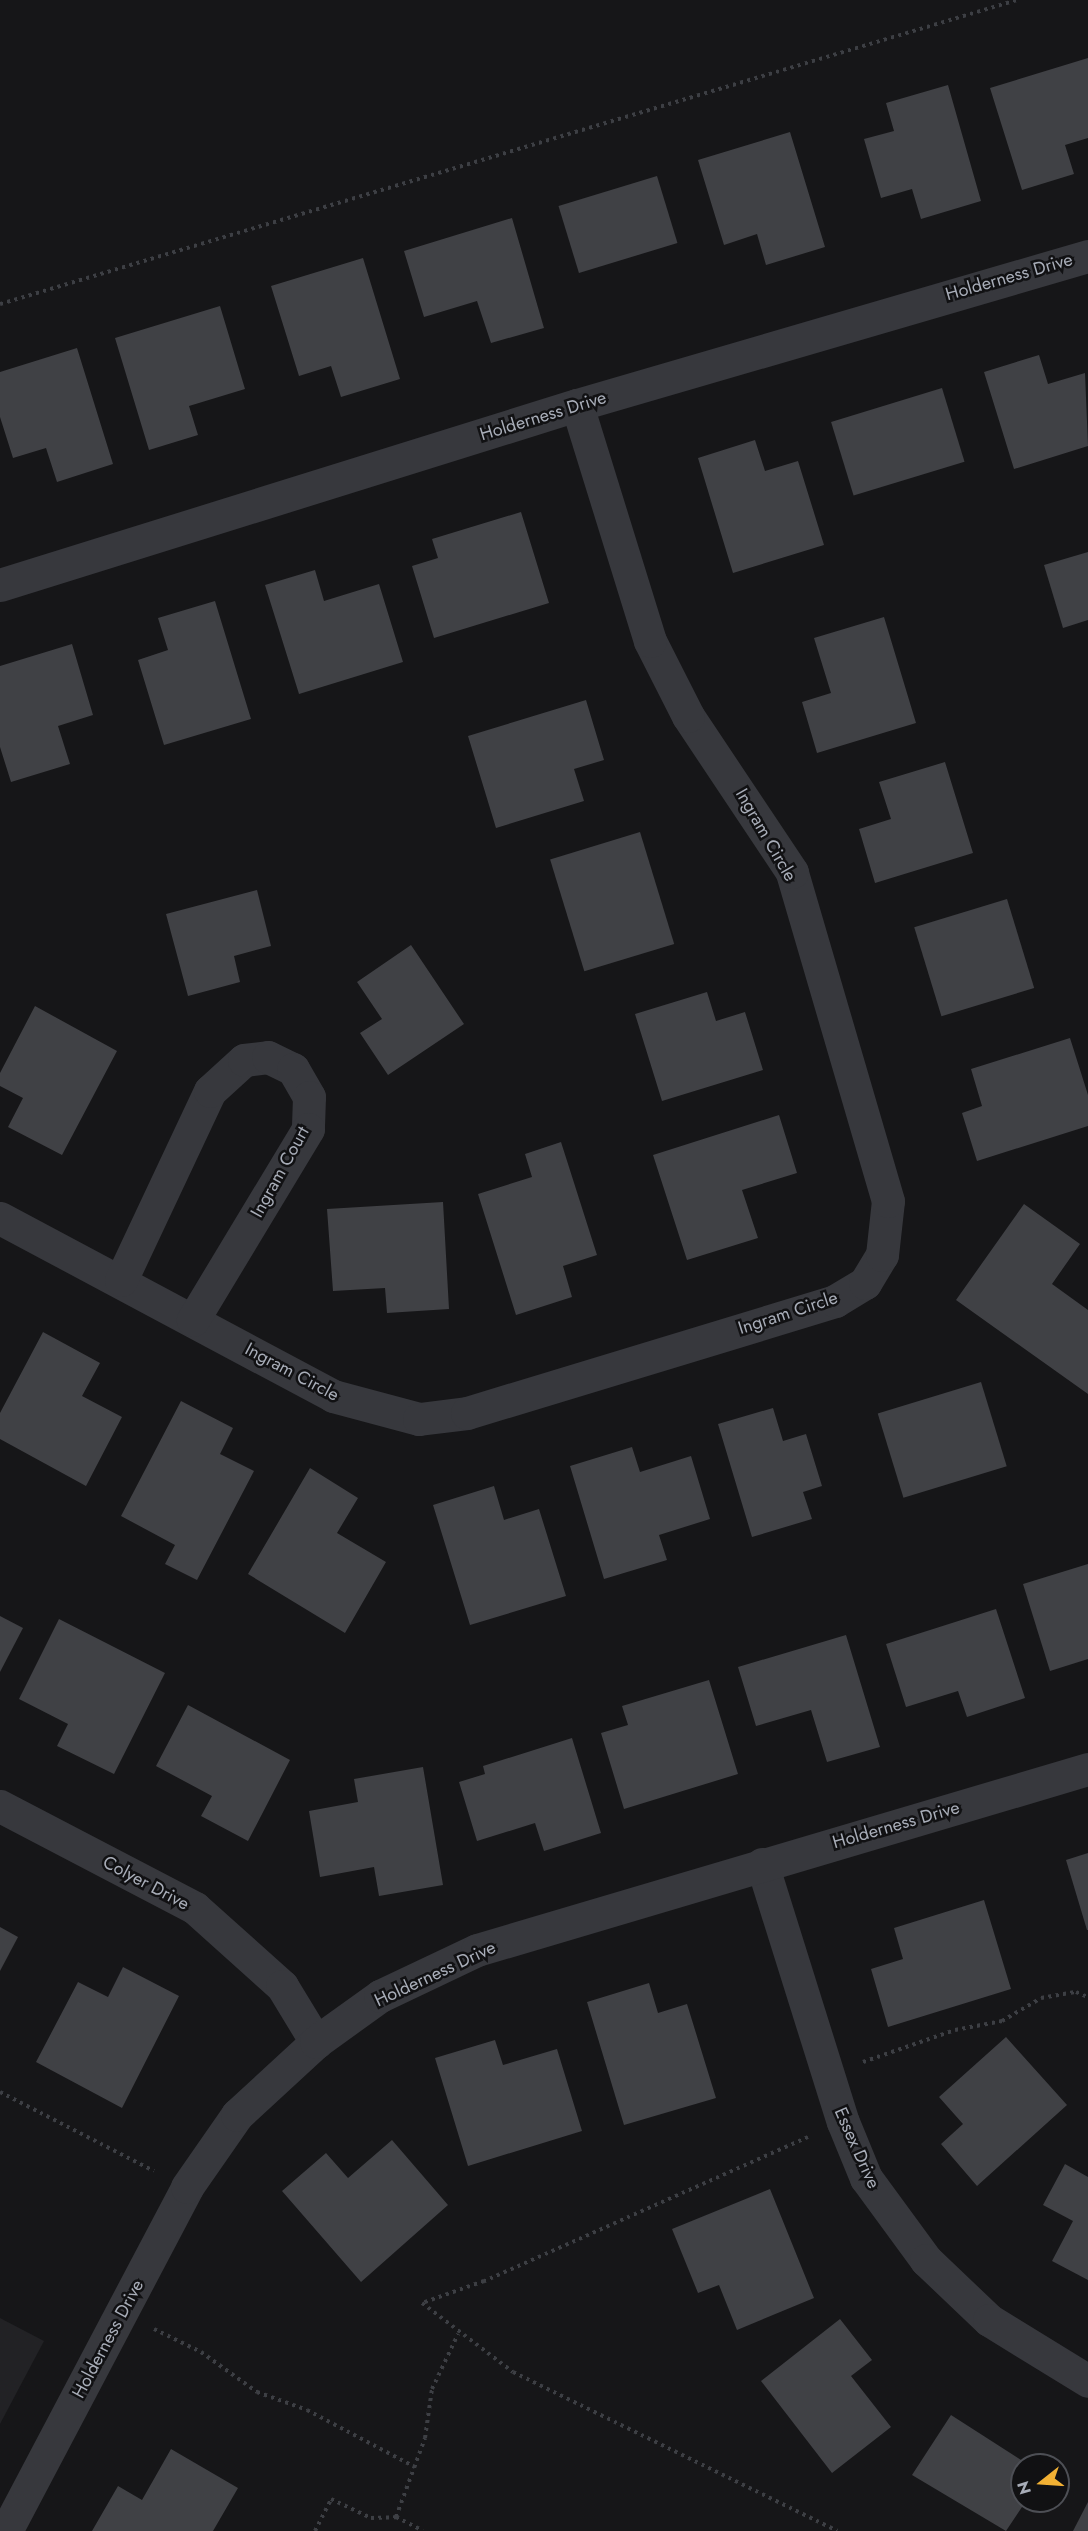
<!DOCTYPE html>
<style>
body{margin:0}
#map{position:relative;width:1088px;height:2531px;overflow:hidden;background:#161618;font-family:Jost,sans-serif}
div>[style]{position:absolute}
.built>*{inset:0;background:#222225}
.building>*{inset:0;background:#404145;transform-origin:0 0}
.path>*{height:4px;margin-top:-2px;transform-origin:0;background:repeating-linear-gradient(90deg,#3d3f44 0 3px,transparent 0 7.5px)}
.minor>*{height:33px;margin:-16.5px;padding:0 16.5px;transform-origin:16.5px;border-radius:16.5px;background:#37383d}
span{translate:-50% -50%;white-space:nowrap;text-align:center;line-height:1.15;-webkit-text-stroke:5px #111113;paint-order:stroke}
.street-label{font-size:18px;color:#a8adb8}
.north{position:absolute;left:1010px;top:2453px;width:60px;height:60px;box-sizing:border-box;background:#111113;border:2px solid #4d4f55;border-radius:50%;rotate:253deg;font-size:16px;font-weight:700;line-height:24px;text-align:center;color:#a8adb8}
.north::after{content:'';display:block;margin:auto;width:21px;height:27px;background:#f2b134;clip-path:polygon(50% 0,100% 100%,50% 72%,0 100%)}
</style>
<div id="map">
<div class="built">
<div style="clip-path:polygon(0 2318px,44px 2341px,0 2424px)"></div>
</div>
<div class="building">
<div style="clip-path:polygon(1088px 58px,1088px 138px,1065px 145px,1074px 174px,1022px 190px,990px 88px)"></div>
<div style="clip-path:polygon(948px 85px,981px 201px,921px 219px,912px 189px,881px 198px,864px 139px,894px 131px,886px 103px)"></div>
<div style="clip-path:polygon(790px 132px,825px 247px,766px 265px,757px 234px,724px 245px,698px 160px)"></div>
<div style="left:657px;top:176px;width:70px;height:103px;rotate:73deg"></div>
<div style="clip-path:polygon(512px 218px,544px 328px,491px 343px,477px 301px,424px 317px,404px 251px)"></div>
<div style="clip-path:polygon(363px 258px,400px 379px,341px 397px,331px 366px,299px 376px,271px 286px)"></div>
<div style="clip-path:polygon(220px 306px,245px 389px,189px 406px,198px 435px,149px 450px,115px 338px)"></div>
<div style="clip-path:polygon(77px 348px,113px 464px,57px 482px,46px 448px,13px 458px,0 417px,0 372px)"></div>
<div style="clip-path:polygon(1039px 355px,1048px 384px,1085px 373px,1088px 446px,1014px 469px,984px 372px)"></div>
<div style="left:942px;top:388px;width:77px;height:116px;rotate:73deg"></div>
<div style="clip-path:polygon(755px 440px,765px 471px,798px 461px,824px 545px,733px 573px,698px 458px)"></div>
<div style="clip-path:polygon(521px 512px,549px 603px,434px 638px,412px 566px,438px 558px,432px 539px)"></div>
<div style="clip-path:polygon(1088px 552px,1088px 620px,1063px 628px,1044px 565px)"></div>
<div style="clip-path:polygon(315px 570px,324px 601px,379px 584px,403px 662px,299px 694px,265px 585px)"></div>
<div style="clip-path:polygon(215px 601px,251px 719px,164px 745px,138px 660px,168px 650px,158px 618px)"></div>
<div style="clip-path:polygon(884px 617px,916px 723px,817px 753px,802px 702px,831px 693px,814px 638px)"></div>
<div style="clip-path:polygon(72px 644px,93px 715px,58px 726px,70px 764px,11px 782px,0 747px,0 666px)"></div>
<div style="clip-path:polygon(586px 700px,604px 760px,574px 769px,584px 801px,496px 828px,468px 736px)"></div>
<div style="clip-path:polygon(945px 762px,973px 853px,875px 883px,859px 829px,891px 819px,879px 782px)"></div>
<div style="left:640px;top:832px;width:117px;height:94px;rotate:73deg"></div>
<div style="clip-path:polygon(257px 890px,271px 946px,234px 956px,240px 982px,188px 996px,166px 914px)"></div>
<div style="left:1007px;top:899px;width:93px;height:97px;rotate:73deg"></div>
<div style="clip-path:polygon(411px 945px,464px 1024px,388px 1075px,360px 1033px,382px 1019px,357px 982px)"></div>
<div style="clip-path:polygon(707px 992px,716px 1021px,745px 1012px,763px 1070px,662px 1101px,635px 1014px)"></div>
<div style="clip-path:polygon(35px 1006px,117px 1051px,62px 1155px,8px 1127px,23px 1098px,0 1086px,0 1073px)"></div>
<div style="clip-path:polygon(1070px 1038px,1088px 1095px,1088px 1126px,977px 1161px,962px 1113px,982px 1106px,971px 1069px)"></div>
<div style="clip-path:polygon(779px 1115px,797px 1173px,742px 1190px,758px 1238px,687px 1260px,653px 1155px)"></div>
<div style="clip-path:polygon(561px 1142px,597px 1255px,563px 1266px,572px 1297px,516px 1315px,478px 1194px,532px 1177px,525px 1154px)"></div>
<div style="clip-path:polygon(443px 1202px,449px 1309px,387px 1313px,385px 1288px,333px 1291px,327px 1209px)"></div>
<div style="clip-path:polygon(1024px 1204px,1080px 1244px,1052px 1284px,1088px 1310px,1088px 1394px,956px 1300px)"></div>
<div style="clip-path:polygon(43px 1332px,100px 1363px,82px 1396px,122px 1417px,86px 1486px,0 1439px,0 1413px)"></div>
<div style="left:981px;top:1382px;width:88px;height:108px;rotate:73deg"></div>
<div style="clip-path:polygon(181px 1401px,233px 1428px,220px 1454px,254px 1471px,197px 1580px,165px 1564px,175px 1545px,121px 1516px)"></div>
<div style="clip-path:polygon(773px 1408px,783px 1441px,806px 1434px,822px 1486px,803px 1492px,812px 1519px,752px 1537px,718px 1424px)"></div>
<div style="clip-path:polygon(632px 1447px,640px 1472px,691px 1456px,710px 1519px,659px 1535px,667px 1560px,604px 1579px,570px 1466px)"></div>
<div style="clip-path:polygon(310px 1468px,358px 1498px,337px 1533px,386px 1562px,345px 1633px,248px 1574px)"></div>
<div style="clip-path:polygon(494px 1486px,504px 1520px,539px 1509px,566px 1596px,470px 1625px,433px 1505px)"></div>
<div style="clip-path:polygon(1088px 1564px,1088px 1659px,1050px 1671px,1023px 1584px)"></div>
<div style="clip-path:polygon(996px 1609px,1025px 1698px,967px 1717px,958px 1691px,906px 1707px,886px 1644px)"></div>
<div style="clip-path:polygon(0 1616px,23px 1628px,0 1672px)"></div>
<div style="clip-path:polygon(59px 1619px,165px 1673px,114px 1774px,57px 1746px,68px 1724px,19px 1699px)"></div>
<div style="clip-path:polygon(846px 1635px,880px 1747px,827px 1762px,811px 1710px,756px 1726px,738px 1667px)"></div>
<div style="clip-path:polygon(709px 1680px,738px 1774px,624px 1809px,601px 1733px,628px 1725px,622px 1706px)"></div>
<div style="clip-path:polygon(188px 1705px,290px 1760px,248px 1841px,201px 1816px,212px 1796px,156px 1766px)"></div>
<div style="clip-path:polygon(572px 1738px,601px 1833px,544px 1851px,535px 1823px,477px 1841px,459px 1782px,485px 1774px,483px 1766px)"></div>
<div style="clip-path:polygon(423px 1767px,443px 1885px,379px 1896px,374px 1867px,320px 1877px,309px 1811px,358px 1802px,354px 1779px)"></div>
<div style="clip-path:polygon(1088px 1853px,1088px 1930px,1087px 1930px,1066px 1860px)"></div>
<div style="clip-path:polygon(984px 1900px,1011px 1989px,888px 2027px,871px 1969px,903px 1959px,894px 1928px)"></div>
<div style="clip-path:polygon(0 1927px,18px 1937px,0 1971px)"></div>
<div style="clip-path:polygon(123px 1967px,179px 1996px,122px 2108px,36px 2062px,78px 1982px,108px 1997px)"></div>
<div style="clip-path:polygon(649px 1983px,658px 2013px,687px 2004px,716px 2098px,624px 2125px,587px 2002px)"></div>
<div style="clip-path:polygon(1006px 2037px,1067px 2105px,977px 2186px,941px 2144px,963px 2124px,939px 2097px)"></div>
<div style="clip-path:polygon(495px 2040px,503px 2065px,557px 2049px,582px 2131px,468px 2166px,435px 2058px)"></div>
<div style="clip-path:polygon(392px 2140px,448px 2205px,361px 2282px,282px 2191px,326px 2153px,348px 2178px)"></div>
<div style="clip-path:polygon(1065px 2164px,1088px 2177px,1088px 2280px,1052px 2261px,1073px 2221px,1043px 2205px)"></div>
<div style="clip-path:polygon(770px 2189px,814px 2298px,737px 2330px,719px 2285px,698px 2293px,672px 2229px)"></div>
<div style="clip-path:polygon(840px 2319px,872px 2360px,851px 2376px,891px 2427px,832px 2473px,761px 2381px)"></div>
<div style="clip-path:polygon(951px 2415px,1029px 2465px,1022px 2465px,1026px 2501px,1006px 2531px,912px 2475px)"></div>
<div style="clip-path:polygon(171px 2449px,238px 2488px,213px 2531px,92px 2531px,118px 2486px,142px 2500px)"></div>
<div style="clip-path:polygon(1088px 2502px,1088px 2531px,1073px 2531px)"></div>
</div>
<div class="path">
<div style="left:0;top:304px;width:1061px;rotate:-16.64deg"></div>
<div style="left:863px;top:2062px;width:97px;rotate:-19.2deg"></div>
<div style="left:955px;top:2030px;width:48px;rotate:-10.8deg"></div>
<div style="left:1002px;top:2021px;width:45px;rotate:-30.5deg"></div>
<div style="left:1041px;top:1998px;width:36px;rotate:-10deg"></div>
<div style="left:1076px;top:1992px;width:13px;rotate:23deg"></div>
<div style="left:0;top:2092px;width:173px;rotate:27.2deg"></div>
<div style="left:808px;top:2137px;width:355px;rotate:156deg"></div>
<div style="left:484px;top:2281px;width:66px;rotate:160.5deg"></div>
<div style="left:422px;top:2303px;width:114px;rotate:37.2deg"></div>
<div style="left:513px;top:2372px;width:361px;rotate:26.1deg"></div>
<div style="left:154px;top:2329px;width:52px;rotate:26.1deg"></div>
<div style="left:201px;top:2352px;width:69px;rotate:35.5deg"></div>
<div style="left:257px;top:2392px;width:53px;rotate:19.8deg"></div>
<div style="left:307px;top:2410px;width:122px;rotate:27.8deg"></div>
<div style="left:396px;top:2517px;width:84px;rotate:-69.8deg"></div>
<div style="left:425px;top:2438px;width:49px;rotate:-81.9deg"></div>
<div style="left:432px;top:2389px;width:61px;rotate:-64.7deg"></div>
<div style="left:315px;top:2531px;width:36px;rotate:-63deg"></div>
<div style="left:331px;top:2499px;width:44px;rotate:25.4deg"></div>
<div style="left:371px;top:2518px;width:25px;rotate:-2deg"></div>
<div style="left:396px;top:2517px;width:30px;rotate:27deg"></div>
</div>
<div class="minor">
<div style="left:0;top:585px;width:604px;rotate:-17.33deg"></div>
<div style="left:577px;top:405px;width:532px;rotate:-16.26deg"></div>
<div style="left:0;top:1218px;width:378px;rotate:28.1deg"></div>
<div style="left:333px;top:1396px;width:89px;rotate:15deg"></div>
<div style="left:419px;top:1419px;width:48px;rotate:-7.1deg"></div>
<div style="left:467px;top:1413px;width:385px;rotate:-16.9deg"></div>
<div style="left:835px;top:1301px;width:35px;rotate:-31deg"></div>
<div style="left:865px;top:1283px;width:33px;rotate:-59deg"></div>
<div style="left:882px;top:1255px;width:54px;rotate:-83.7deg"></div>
<div style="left:888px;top:1201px;width:343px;rotate:-106.3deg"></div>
<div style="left:792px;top:872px;width:187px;rotate:-123.7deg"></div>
<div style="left:688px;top:716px;width:84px;rotate:-116.9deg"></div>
<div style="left:650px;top:641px;width:247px;rotate:-107.2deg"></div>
<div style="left:121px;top:1280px;width:209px;rotate:-64.8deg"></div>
<div style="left:210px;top:1091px;width:46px;rotate:-42.4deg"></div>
<div style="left:244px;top:1060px;width:24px;rotate:-7deg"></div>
<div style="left:268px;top:1057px;width:28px;rotate:26deg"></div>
<div style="left:293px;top:1069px;width:32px;rotate:60deg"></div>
<div style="left:309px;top:1097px;width:32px;rotate:92deg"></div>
<div style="left:308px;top:1129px;width:223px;rotate:121.1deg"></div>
<div style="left:0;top:1806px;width:220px;rotate:27.6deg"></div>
<div style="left:195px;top:1908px;width:117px;rotate:41.9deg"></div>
<div style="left:282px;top:1986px;width:66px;rotate:58.7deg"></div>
<div style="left:762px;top:1864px;width:270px;rotate:72.6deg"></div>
<div style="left:843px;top:2122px;width:61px;rotate:67.7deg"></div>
<div style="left:866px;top:2178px;width:102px;rotate:53.8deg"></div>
<div style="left:926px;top:2260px;width:87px;rotate:43.6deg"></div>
<div style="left:989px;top:2320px;width:116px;rotate:31.6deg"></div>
<div style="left:6px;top:2531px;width:389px;rotate:-62.2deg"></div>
<div style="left:187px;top:2187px;width:88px;rotate:-55.2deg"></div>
<div style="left:237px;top:2115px;width:108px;rotate:-42.7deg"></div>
<div style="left:316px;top:2042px;width:79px;rotate:-35.7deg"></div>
<div style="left:380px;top:1996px;width:107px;rotate:-25.4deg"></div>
<div style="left:477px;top:1950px;width:637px;rotate:-16.5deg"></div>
</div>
<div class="street-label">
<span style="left:1009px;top:277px;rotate:-16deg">Holderness Drive</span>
<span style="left:543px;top:416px;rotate:-17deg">Holderness Drive</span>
<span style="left:766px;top:835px;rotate:60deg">Ingram Circle</span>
<span style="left:280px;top:1172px;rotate:-61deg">Ingram Court</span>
<span style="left:788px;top:1313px;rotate:-18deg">Ingram Circle</span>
<span style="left:292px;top:1372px;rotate:28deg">Ingram Circle</span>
<span style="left:896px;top:1825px;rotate:-16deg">Holderness Drive</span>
<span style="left:146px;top:1883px;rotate:28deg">Colyer Drive</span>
<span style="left:435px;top:1974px;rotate:-25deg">Holderness Drive</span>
<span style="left:857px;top:2148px;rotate:66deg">Essex Drive</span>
<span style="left:108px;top:2339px;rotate:-62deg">Holderness Drive</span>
</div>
<div class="north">N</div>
</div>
